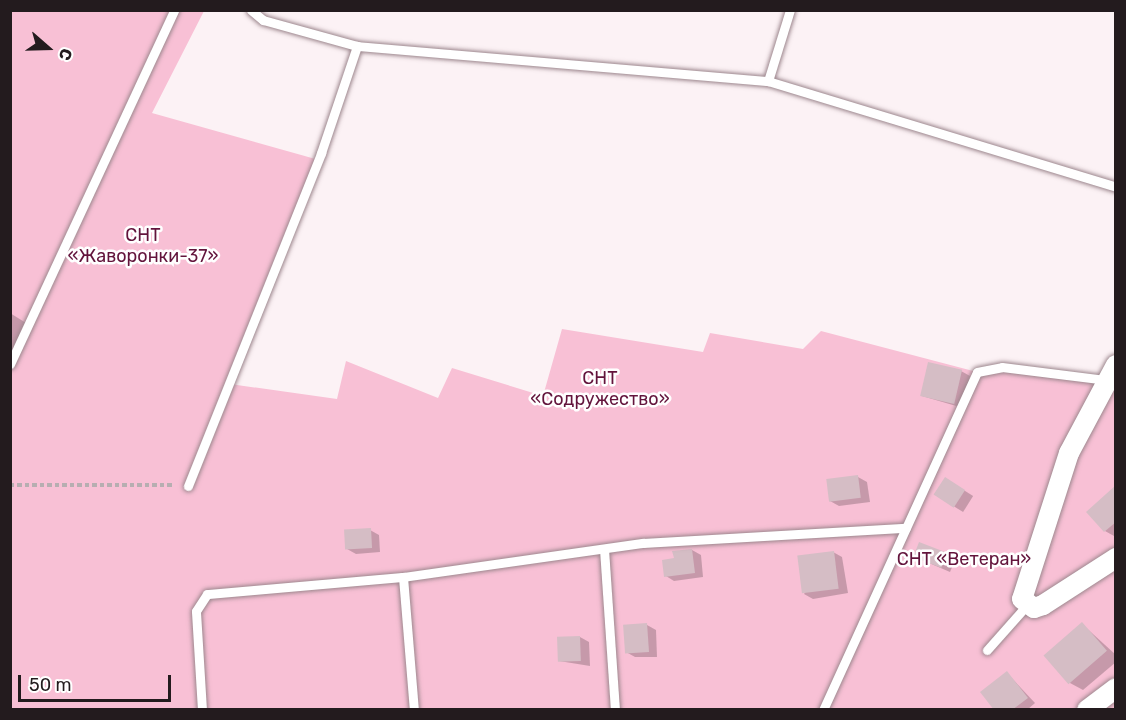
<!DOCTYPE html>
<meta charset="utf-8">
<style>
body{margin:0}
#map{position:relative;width:1126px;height:720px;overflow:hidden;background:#fcf2f5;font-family:Rubik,sans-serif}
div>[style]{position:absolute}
.green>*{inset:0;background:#f8c0d5}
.shadow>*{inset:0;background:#0003;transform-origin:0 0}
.building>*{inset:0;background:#d5bdc5;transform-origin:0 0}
.path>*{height:4px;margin-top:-2px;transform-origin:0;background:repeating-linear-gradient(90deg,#b7aeb1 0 4.5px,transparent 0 7.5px)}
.roads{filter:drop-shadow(0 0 2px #9d878e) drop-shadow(0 0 2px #9d878e)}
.service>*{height:9px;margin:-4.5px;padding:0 4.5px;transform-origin:4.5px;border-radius:4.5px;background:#fff}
.minor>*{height:20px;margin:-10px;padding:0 10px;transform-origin:10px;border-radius:10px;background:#fff}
span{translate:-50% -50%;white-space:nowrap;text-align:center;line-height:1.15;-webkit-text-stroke:5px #fff;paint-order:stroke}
.park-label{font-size:18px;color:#63143c}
.frame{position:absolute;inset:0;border:12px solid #231b1e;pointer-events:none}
.north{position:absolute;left:18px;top:18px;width:60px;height:60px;-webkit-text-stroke:4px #fff;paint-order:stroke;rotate:110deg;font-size:16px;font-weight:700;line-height:24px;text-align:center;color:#231b1e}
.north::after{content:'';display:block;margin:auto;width:21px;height:27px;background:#231b1e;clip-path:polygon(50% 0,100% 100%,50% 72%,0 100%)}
.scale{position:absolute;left:18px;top:675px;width:153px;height:27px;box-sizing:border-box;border:3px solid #231b1e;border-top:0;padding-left:8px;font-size:18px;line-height:21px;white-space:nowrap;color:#231b1e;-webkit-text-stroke:4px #fff;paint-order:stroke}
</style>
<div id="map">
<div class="green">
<div style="clip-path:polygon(10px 11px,204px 11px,152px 113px,319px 160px,230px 384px,337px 399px,346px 361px,438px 398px,452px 368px,543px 396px,562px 329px,703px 352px,710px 333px,803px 349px,821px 331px,977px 372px,986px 367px,1107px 380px,1115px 365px,1115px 709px,11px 709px)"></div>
</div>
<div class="shadow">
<div style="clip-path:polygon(10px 313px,26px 323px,14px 350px,10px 348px)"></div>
<div style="clip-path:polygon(961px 371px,970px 376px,963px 408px,922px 396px)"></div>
<div style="clip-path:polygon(858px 477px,867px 482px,870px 502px,839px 506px,830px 501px)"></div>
<div style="left:946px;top:479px;width:32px;height:19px;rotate:32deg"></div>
<div style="clip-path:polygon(1116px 487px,1116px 534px,1114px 536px,1105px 531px)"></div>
<div style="clip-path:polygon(370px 530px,379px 535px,380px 552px,356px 554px,347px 549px)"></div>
<div style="clip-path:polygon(692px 550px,701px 555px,703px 577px,674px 581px,666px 576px,675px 560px)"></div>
<div style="clip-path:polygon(833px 552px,842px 557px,848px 593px,813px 599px,804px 594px)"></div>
<div style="clip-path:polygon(946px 555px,955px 560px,950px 572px,915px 557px)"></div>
<div style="clip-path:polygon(1082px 624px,1116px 655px,1116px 662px,1083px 690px,1070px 683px)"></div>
<div style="clip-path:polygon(647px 625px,656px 630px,657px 657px,635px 657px,626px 652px)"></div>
<div style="clip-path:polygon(580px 637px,589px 642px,590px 666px,559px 661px)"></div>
<div style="clip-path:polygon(1007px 673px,1035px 703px,1027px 710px,996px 710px)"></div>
</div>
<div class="building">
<div style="left:928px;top:362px;width:35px;height:35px;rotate:13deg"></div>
<div style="left:858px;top:475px;width:23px;height:32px;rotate:83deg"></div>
<div style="left:945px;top:477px;width:24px;height:21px;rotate:33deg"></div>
<div style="clip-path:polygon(1116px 485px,1116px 522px,1104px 532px,1086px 512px)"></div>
<div style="left:371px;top:528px;width:20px;height:27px;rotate:87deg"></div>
<div style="left:919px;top:542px;width:30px;height:16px;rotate:21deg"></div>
<div style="clip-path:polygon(692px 549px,695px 573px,664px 577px,662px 560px,674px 558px,672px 551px)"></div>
<div style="left:834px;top:551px;width:38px;height:37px;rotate:83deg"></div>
<div style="left:1082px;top:622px;width:38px;height:51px;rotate:49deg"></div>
<div style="left:647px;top:623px;width:29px;height:24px;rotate:86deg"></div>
<div style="left:580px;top:636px;width:25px;height:23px;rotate:88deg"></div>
<div style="clip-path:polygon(1007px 671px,1028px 698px,1012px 710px,994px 710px,980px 692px)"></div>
</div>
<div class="path">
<div style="left:10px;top:485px;width:165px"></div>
</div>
<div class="roads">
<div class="service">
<div style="left:251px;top:10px;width:16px;rotate:40deg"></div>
<div style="left:263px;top:20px;width:98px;rotate:15.5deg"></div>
<div style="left:357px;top:46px;width:412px;rotate:4.9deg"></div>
<div style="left:768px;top:81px;width:364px;rotate:16.9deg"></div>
<div style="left:768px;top:81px;width:74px;rotate:-72.8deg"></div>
<div style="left:10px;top:364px;width:390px;rotate:-65.1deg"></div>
<div style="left:188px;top:486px;width:359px;rotate:-68.2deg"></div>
<div style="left:321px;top:153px;width:113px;rotate:-71.4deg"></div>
<div style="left:604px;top:549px;width:161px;rotate:86.1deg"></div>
<div style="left:403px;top:577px;width:133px;rotate:85.3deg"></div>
<div style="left:987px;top:650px;width:60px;rotate:-48.4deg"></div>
<div style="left:202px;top:710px;width:99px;rotate:-93.5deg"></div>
<div style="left:196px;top:611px;width:20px;rotate:-57deg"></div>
<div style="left:207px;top:594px;width:197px;rotate:-5deg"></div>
<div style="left:403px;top:577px;width:242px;rotate:-8.1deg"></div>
<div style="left:643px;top:543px;width:263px;rotate:-3.3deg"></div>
<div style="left:823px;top:710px;width:371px;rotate:-65.5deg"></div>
<div style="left:977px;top:372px;width:25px;rotate:-11deg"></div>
<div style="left:1002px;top:367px;width:106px;rotate:7.1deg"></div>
</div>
<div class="minor">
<div style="left:1116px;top:365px;width:100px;rotate:118.1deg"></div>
<div style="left:1069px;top:453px;width:153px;rotate:107.8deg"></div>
<div style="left:1022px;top:599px;width:15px;rotate:37deg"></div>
<div style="left:1034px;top:608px;width:9px;rotate:-18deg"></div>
<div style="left:1043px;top:605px;width:87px;rotate:-32.8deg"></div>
<div style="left:1087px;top:710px;width:36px;rotate:-37deg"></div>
</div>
</div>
<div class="park-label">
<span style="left:143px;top:246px">СНТ<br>«Жаворонки-37»</span>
<span style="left:600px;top:389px">СНТ<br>«Содружество»</span>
<span style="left:964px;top:559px">СНТ «Ветеран»</span>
</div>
<div class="frame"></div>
<div class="north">С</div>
<div class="scale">50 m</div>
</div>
